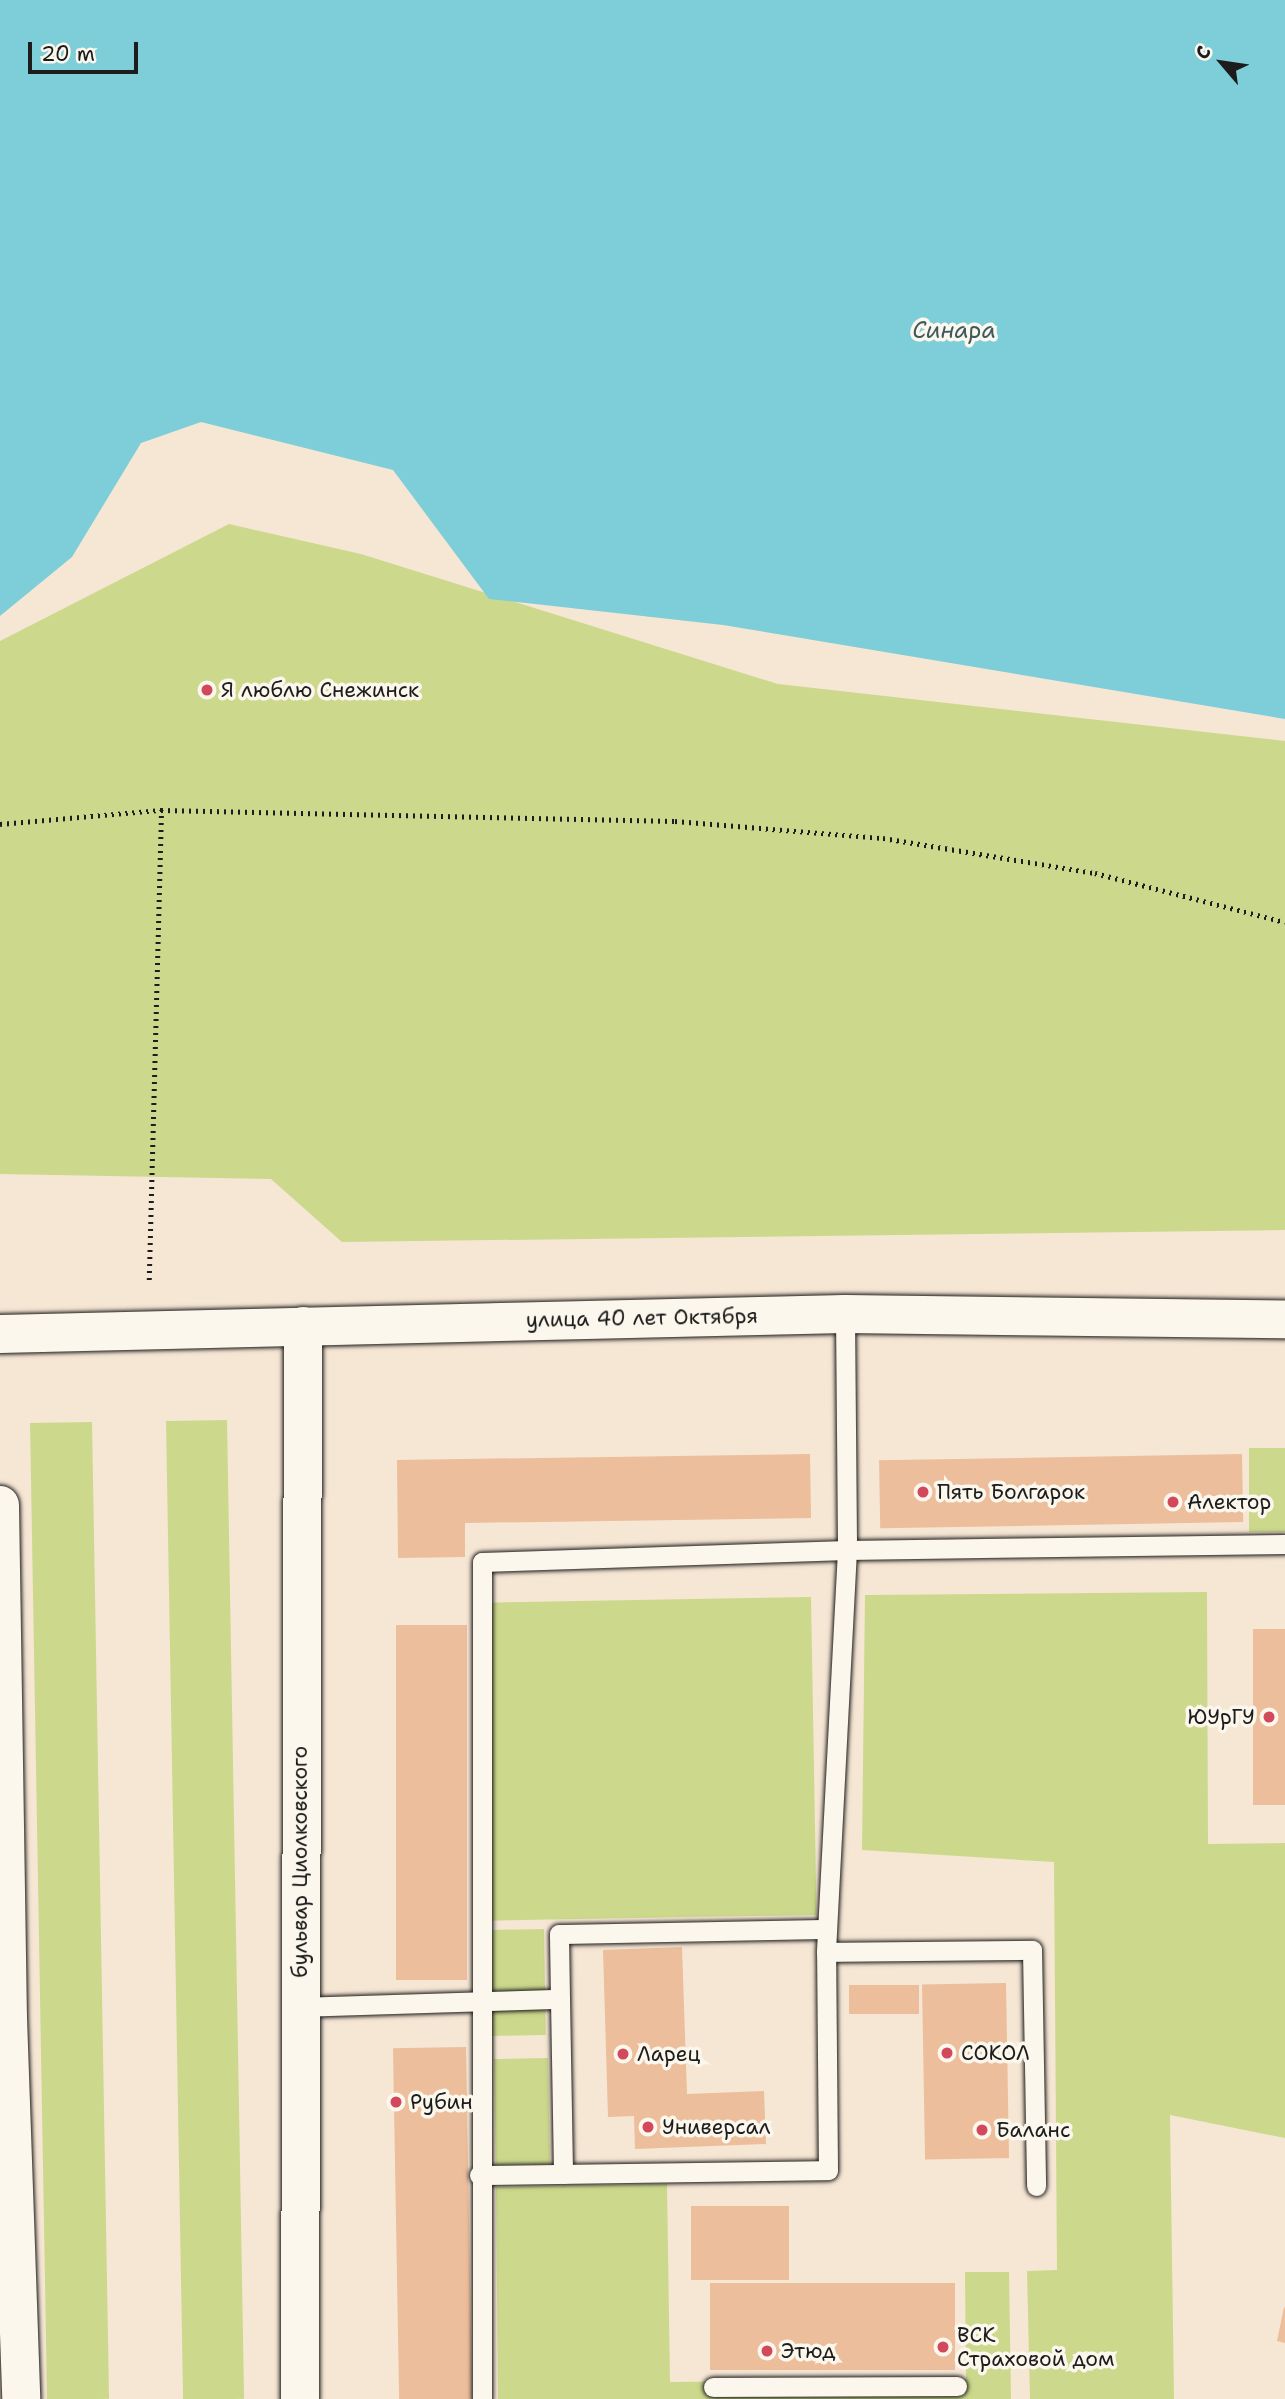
<!DOCTYPE html>
<meta charset="utf-8">
<style>
body{margin:0}
#map{position:relative;width:1285px;height:2399px;overflow:hidden;background:#f6e6d4;font-family:"Shantell Sans",sans-serif}
div>[style]{position:absolute}
.green>*{inset:0;background:#ccd98c;transform-origin:0 0}
.water>*{inset:0;background:#7eceda}
.building>*{inset:0;background:#ecbe9c;transform-origin:0 0}
.path>*{height:4.5px;margin-top:-2.25px;transform-origin:0;background:repeating-linear-gradient(90deg,#1c1c1c 0 2px,transparent 0 7px)}
.roads{filter:drop-shadow(0 0 2px #1c1c1c) drop-shadow(0 0 2px #1c1c1c)}
.lane>*{height:19px;margin:-9.5px;padding:0 9.5px;transform-origin:9.5px;border-radius:9.5px;background:#fbf7ec}
.secondary>*{height:38px;margin:-19px;padding:0 19px;transform-origin:19px;border-radius:19px;background:#fbf7ec}
.dots>*{width:19px;height:19px;translate:-50% -50%;box-sizing:border-box;border:4px solid #fbf7ec;border-radius:50%}
span{translate:-50% -50%;white-space:nowrap;text-align:center;line-height:1.15;-webkit-text-stroke:7px #fbf7ec;paint-order:stroke}
.poi-label{font-size:21px;color:#1c1c1c}
.left{translate:0 -50%;text-align:left}
.right{translate:-100% -50%;text-align:right}
.street-label{font-size:21px;color:#1c1c1c}
.water-label{font-size:23px;color:#3e5a5e;font-style:italic}
.north{position:absolute;left:1187px;top:28px;width:70px;height:70px;-webkit-text-stroke:5px #fbf7ec;paint-order:stroke;rotate:299deg;font-size:19px;font-weight:700;line-height:28px;text-align:center;color:#1c1c1c}
.north::after{content:'';display:block;margin:auto;width:24px;height:32px;background:#1c1c1c;clip-path:polygon(50% 0,100% 100%,50% 72%,0 100%)}
.scale{position:absolute;left:28px;top:42px;width:110px;height:32px;box-sizing:border-box;border:4px solid #1c1c1c;border-top:0;padding-left:9px;font-size:21px;line-height:24px;white-space:nowrap;color:#1c1c1c;-webkit-text-stroke:5px #fbf7ec;paint-order:stroke}
</style>
<div id="map">
<div class="green">
<div style="clip-path:polygon(229px 524px,361px 554px,778px 684px,1285px 741px,1285px 1230px,342px 1242px,271px 1179px,0 1174px,0 641px)"></div>
<div style="left:227px;top:1420px;width:979px;height:61px;rotate:89deg"></div>
<div style="left:92px;top:1422px;width:977px;height:62px;rotate:89deg"></div>
<div style="left:1249px;top:1448px;width:36px;height:84px"></div>
<div style="clip-path:polygon(1207px 1592px,1208px 1844px,1285px 1843px,1285px 2138px,1170px 2115px,1174px 2399px,1030px 2399px,1027px 2271px,1057px 2270px,1054px 1862px,862px 1850px,865px 1595px)"></div>
<div style="left:811px;top:1597px;width:318px;height:329px;rotate:89deg"></div>
<div style="left:544px;top:1929px;width:106px;height:54px;rotate:89deg"></div>
<div style="left:548px;top:2058px;width:106px;height:54px;rotate:89deg"></div>
<div style="clip-path:polygon(667px 2184px,670px 2382px,966px 2379px,965px 2272px,1009px 2272px,1011px 2399px,498px 2399px,496px 2187px)"></div>
</div>
<div class="water">
<div style="clip-path:polygon(0 0,1285px 0,1285px 719px,723px 625px,489px 599px,393px 470px,201px 422px,141px 443px,72px 557px,0 616px)"></div>
</div>
<div class="building">
<div style="clip-path:polygon(810px 1454px,811px 1518px,465px 1523px,465px 1557px,398px 1558px,397px 1460px)"></div>
<div style="left:1242px;top:1454px;width:68px;height:363px;rotate:89deg"></div>
<div style="left:467px;top:1625px;width:355px;height:71px;rotate:90deg"></div>
<div style="left:1253px;top:1629px;width:32px;height:176px"></div>
<div style="clip-path:polygon(682px 1947px,687px 2094px,764px 2091px,766px 2144px,635px 2149px,634px 2116px,608px 2117px,603px 1950px)"></div>
<div style="left:1006px;top:1983px;width:175px;height:84px;rotate:89deg"></div>
<div style="left:919px;top:1985px;width:29px;height:70px;rotate:90deg"></div>
<div style="left:466px;top:2047px;width:352px;height:73px;rotate:89deg"></div>
<div style="left:691px;top:2206px;width:98px;height:74px"></div>
<div style="left:955px;top:2283px;width:87px;height:245px;rotate:90deg"></div>
<div style="clip-path:polygon(1284px 2307px,1285px 2308px,1285px 2343px,1277px 2341px)"></div>
</div>
<div class="path">
<div style="left:0;top:824px;width:162px;rotate:-5deg"></div>
<div style="left:161px;top:810px;width:514px;rotate:1.23deg"></div>
<div style="left:675px;top:821px;width:209px;rotate:4.7deg"></div>
<div style="left:883px;top:838px;width:215px;rotate:9.4deg"></div>
<div style="left:1095px;top:873px;width:196px;rotate:14.5deg"></div>
<div style="left:149px;top:1280px;width:470px;rotate:-88.5deg"></div>
</div>
<div class="roads">
<div class="lane">
<div style="left:845px;top:1314px;width:236px;rotate:89.5deg"></div>
<div style="left:847px;top:1550px;width:403px;rotate:93deg"></div>
<div style="left:826px;top:1952px;width:206px;rotate:-0.6deg"></div>
<div style="left:1032px;top:1950px;width:236px;rotate:89deg"></div>
<div style="left:560px;top:1999px;width:65px;rotate:-90.9deg"></div>
<div style="left:559px;top:1934px;width:267px;rotate:-1.1deg"></div>
<div style="left:299px;top:2007px;width:261px;rotate:-1.8deg"></div>
<div style="left:560px;top:1999px;width:175px;rotate:89deg"></div>
<div style="left:479px;top:2175px;width:349px;rotate:-0.8deg"></div>
<div style="left:828px;top:2170px;width:218px;rotate:-90.5deg"></div>
<div style="left:713px;top:2387px;width:244px;rotate:-0.2deg"></div>
<div style="left:482px;top:2399px;width:837px;rotate:-90deg"></div>
<div style="left:482px;top:1562px;width:365px;rotate:-1.9deg"></div>
<div style="left:847px;top:1550px;width:438px;rotate:-0.8deg"></div>
</div>
<div class="secondary">
<div style="left:0;top:1334px;width:845px;rotate:-1.36deg"></div>
<div style="left:845px;top:1314px;width:440px;rotate:0.7deg"></div>
<div style="left:0;top:1505px;width:513px;rotate:89.11deg"></div>
<div style="left:8px;top:2018px;width:381px;rotate:88deg"></div>
<div style="left:300px;top:2399px;width:1073px;rotate:-89.84deg"></div>
</div>
</div>
<div class="dots">
<div style="left:207px;top:690px;background:#d1495b"></div>
<div style="left:923px;top:1492px;background:#d1495b"></div>
<div style="left:1173px;top:1502px;background:#d1495b"></div>
<div style="left:1269px;top:1717px;background:#d1495b"></div>
<div style="left:947px;top:2053px;background:#d1495b"></div>
<div style="left:623px;top:2054px;background:#d1495b"></div>
<div style="left:396px;top:2102px;background:#d1495b"></div>
<div style="left:648px;top:2127px;background:#d1495b"></div>
<div style="left:982px;top:2130px;background:#d1495b"></div>
<div style="left:943px;top:2347px;background:#d1495b"></div>
<div style="left:767px;top:2351px;background:#d1495b"></div>
</div>
<div class="poi-label">
<span class="left" style="left:221px;top:690px">Я люблю Снежинск</span>
<span class="left" style="left:937px;top:1492px">Пять Болгарок</span>
<span class="left" style="left:1187px;top:1502px">Алектор</span>
<span class="right" style="left:1255px;top:1717px">ЮУрГУ</span>
<span class="left" style="left:961px;top:2053px">СОКОЛ</span>
<span class="left" style="left:637px;top:2054px">Ларец</span>
<span class="left" style="left:410px;top:2102px">Рубин</span>
<span class="left" style="left:662px;top:2127px">Универсал</span>
<span class="left" style="left:996px;top:2130px">Баланс</span>
<span class="left" style="left:957px;top:2347px">ВСК<br>Страховой дом</span>
<span class="left" style="left:781px;top:2351px">Этюд</span>
</div>
<div class="street-label">
<span style="left:642px;top:1318px;rotate:-1deg">улица 40 лет Октября</span>
<span style="left:300px;top:1862px;rotate:-90deg">бульвар Циолковского</span>
</div>
<div class="water-label">
<span style="left:954px;top:330px">Синара</span>
</div>
<div class="north">С</div>
<div class="scale">20 m</div>
</div>
